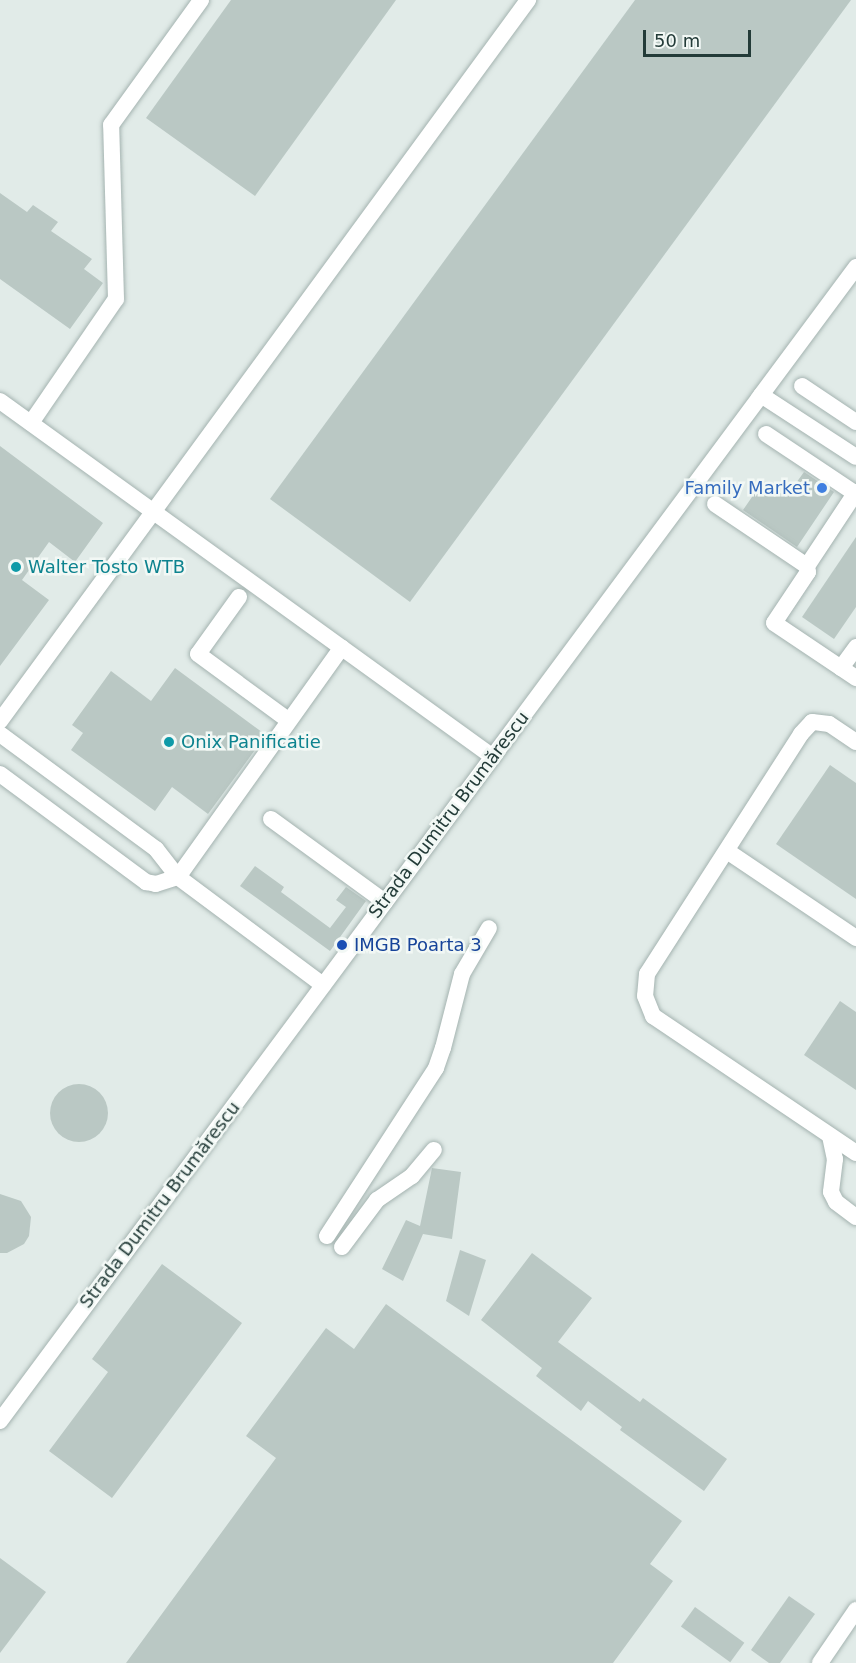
<!DOCTYPE html>
<meta charset="utf-8">
<style>
body{margin:0}
#map{position:relative;width:856px;height:1663px;overflow:hidden;background:#e1ebe8;font-family:"DejaVu Sans",sans-serif}
div>[style]{position:absolute}
.building>*{inset:0;background:#bac8c4;transform-origin:0 0}
.round{border-radius:50%}
.roads{filter:drop-shadow(0 0 2px #a4b3b0) drop-shadow(0 0 2px #a4b3b0)}
.minor>*{height:16px;margin:-8px;padding:0 8px;transform-origin:8px;border-radius:8px;background:#fff}
.dots>*{width:16px;height:16px;translate:-50% -50%;box-sizing:border-box;border:3px solid #f2f8f5;border-radius:50%}
span{translate:-50% -50%;white-space:nowrap;text-align:center;line-height:1.15;-webkit-text-stroke:5px #f2f8f5;paint-order:stroke}
.shop-label{font-size:18px;color:#366cbe}
.right{translate:-100% -50%;text-align:right}
.culture-label{font-size:18px;color:#0d838f}
.left{translate:0 -50%;text-align:left}
.street-label{font-size:18px;color:#233b38}
.transit-label{font-size:18px;color:#164399}
.scale{position:absolute;left:643px;top:30px;width:108px;height:27px;box-sizing:border-box;border:3px solid #233b38;border-top:0;padding-left:8px;font-size:18px;line-height:21px;white-space:nowrap;color:#233b38;-webkit-text-stroke:4px #f2f8f5;paint-order:stroke}
</style>
<div id="map">
<div class="building">
<div style="clip-path:polygon(231px 0,396px 0,255px 196px,146px 118px)"></div>
<div style="clip-path:polygon(635px 0,851px 0,410px 602px,270px 499px)"></div>
<div style="clip-path:polygon(0 193px,27px 212px,33px 205px,58px 222px,51px 231px,92px 259px,84px 269px,103px 283px,70px 329px,0 279px)"></div>
<div style="clip-path:polygon(0 446px,103px 523px,75px 562px,49px 542px,22px 580px,49px 600px,0 666px)"></div>
<div style="clip-path:polygon(804px 472px,834px 492px,797px 547px,743px 510px,763px 481px,786px 497px)"></div>
<div style="clip-path:polygon(856px 537px,856px 607px,834px 639px,802px 617px)"></div>
<div style="clip-path:polygon(175px 668px,266px 735px,208px 814px,172px 787px,155px 811px,71px 750px,83px 733px,72px 725px,111px 671px,151px 701px)"></div>
<div style="clip-path:polygon(830px 765px,856px 783px,856px 899px,776px 844px)"></div>
<div style="clip-path:polygon(255px 866px,284px 887px,281px 892px,330px 928px,346px 907px,336px 900px,346px 887px,366px 901px,330px 951px,240px 886px)"></div>
<div style="clip-path:polygon(840px 1001px,856px 1012px,856px 1090px,804px 1055px)"></div>
<div class="round" style="left:50px;top:1084px;width:58px;height:58px"></div>
<div style="clip-path:polygon(432px 1168px,461px 1172px,452px 1239px,423px 1234px,403px 1281px,382px 1269px,406px 1220px,420px 1226px)"></div>
<div style="clip-path:polygon(0 1194px,21px 1201px,31px 1217px,29px 1236px,24px 1244px,7px 1253px,0 1253px)"></div>
<div style="clip-path:polygon(460px 1250px,486px 1260px,469px 1316px,446px 1301px)"></div>
<div style="clip-path:polygon(532px 1253px,592px 1298px,558px 1342px,640px 1402px,643px 1398px,727px 1459px,704px 1491px,620px 1430px,622px 1427px,588px 1401px,581px 1411px,536px 1376px,542px 1368px,481px 1320px)"></div>
<div style="clip-path:polygon(162px 1264px,242px 1323px,112px 1498px,49px 1451px,108px 1372px,92px 1359px)"></div>
<div style="clip-path:polygon(386px 1304px,682px 1521px,650px 1564px,673px 1581px,613px 1663px,126px 1663px,276px 1458px,246px 1436px,326px 1328px,354px 1349px)"></div>
<div style="clip-path:polygon(0 1558px,46px 1592px,0 1653px)"></div>
<div style="clip-path:polygon(789px 1596px,815px 1614px,780px 1663px,769px 1663px,751px 1650px)"></div>
<div style="left:695px;top:1607px;width:61px;height:24px;rotate:36deg"></div>
</div>
<div class="roads">
<div class="minor">
<div style="left:802px;top:386px;width:65px;rotate:33.7deg"></div>
<div style="left:761px;top:395px;width:113px;rotate:33.1deg"></div>
<div style="left:0;top:401px;width:608px;rotate:35.83deg"></div>
<div style="left:31px;top:423px;width:150px;rotate:-55.6deg"></div>
<div style="left:116px;top:299px;width:174px;rotate:-91.6deg"></div>
<div style="left:111px;top:125px;width:154px;rotate:-54.2deg"></div>
<div style="left:766px;top:434px;width:108px;rotate:33.7deg"></div>
<div style="left:856px;top:492px;width:89px;rotate:123.5deg"></div>
<div style="left:807px;top:566px;width:6px;rotate:81deg"></div>
<div style="left:808px;top:572px;width:61px;rotate:123.7deg"></div>
<div style="left:774px;top:623px;width:99px;rotate:33.9deg"></div>
<div style="left:715px;top:504px;width:111px;rotate:34deg"></div>
<div style="left:239px;top:597px;width:70px;rotate:125.7deg"></div>
<div style="left:198px;top:654px;width:112px;rotate:36.3deg"></div>
<div style="left:841px;top:668px;width:26px;rotate:-54deg"></div>
<div style="left:0;top:721px;width:894px;rotate:-53.78deg"></div>
<div style="left:0;top:734px;width:194px;rotate:36.4deg"></div>
<div style="left:156px;top:849px;width:36px;rotate:52deg"></div>
<div style="left:178px;top:877px;width:181px;rotate:36.7deg"></div>
<div style="left:856px;top:742px;width:32px;rotate:-146deg"></div>
<div style="left:829px;top:724px;width:17px;rotate:-173deg"></div>
<div style="left:812px;top:722px;width:16px;rotate:133deg"></div>
<div style="left:801px;top:734px;width:285px;rotate:122.7deg"></div>
<div style="left:647px;top:974px;width:22px;rotate:95deg"></div>
<div style="left:645px;top:996px;width:22px;rotate:68deg"></div>
<div style="left:653px;top:1016px;width:245px;rotate:34deg"></div>
<div style="left:0;top:774px;width:182px;rotate:36.5deg"></div>
<div style="left:146px;top:882px;width:10px;rotate:11deg"></div>
<div style="left:156px;top:884px;width:23px;rotate:-18deg"></div>
<div style="left:178px;top:877px;width:282px;rotate:-54.5deg"></div>
<div style="left:271px;top:819px;width:141px;rotate:36.1deg"></div>
<div style="left:727px;top:851px;width:156px;rotate:34deg"></div>
<div style="left:830px;top:1136px;width:24px;rotate:78deg"></div>
<div style="left:835px;top:1159px;width:33px;rotate:97deg"></div>
<div style="left:831px;top:1192px;width:11px;rotate:63deg"></div>
<div style="left:836px;top:1202px;width:25px;rotate:37deg"></div>
<div style="left:327px;top:1236px;width:200px;rotate:-57deg"></div>
<div style="left:436px;top:1068px;width:21px;rotate:-71deg"></div>
<div style="left:443px;top:1048px;width:76px;rotate:-75.6deg"></div>
<div style="left:462px;top:974px;width:53px;rotate:-59.6deg"></div>
<div style="left:342px;top:1247px;width:59px;rotate:-53.3deg"></div>
<div style="left:377px;top:1200px;width:42px;rotate:-34.4deg"></div>
<div style="left:412px;top:1176px;width:34px;rotate:-50deg"></div>
<div style="left:0;top:1421px;width:1437px;rotate:-53.43deg"></div>
<div style="left:820px;top:1663px;width:64px;rotate:-55.8deg"></div>
</div>
</div>
<div class="dots">
<div style="left:822px;top:488px;background:#3f7fe0"></div>
<div style="left:16px;top:567px;background:#0f9aa8"></div>
<div style="left:169px;top:742px;background:#0f9aa8"></div>
<div style="left:342px;top:945px;background:#1a4fb4"></div>
</div>
<div class="shop-label">
<span class="right" style="left:810px;top:488px">Family Market</span>
</div>
<div class="culture-label">
<span class="left" style="left:28px;top:567px">Walter Tosto WTB</span>
<span class="left" style="left:181px;top:742px">Onix Panificatie</span>
</div>
<div class="street-label">
<span style="left:449px;top:815px;rotate:-53deg">Strada Dumitru Brumărescu</span>
<span style="left:160px;top:1205px;rotate:-53deg">Strada Dumitru Brumărescu</span>
</div>
<div class="transit-label">
<span class="left" style="left:354px;top:945px">IMGB Poarta 3</span>
</div>
<div class="scale">50 m</div>
</div>
